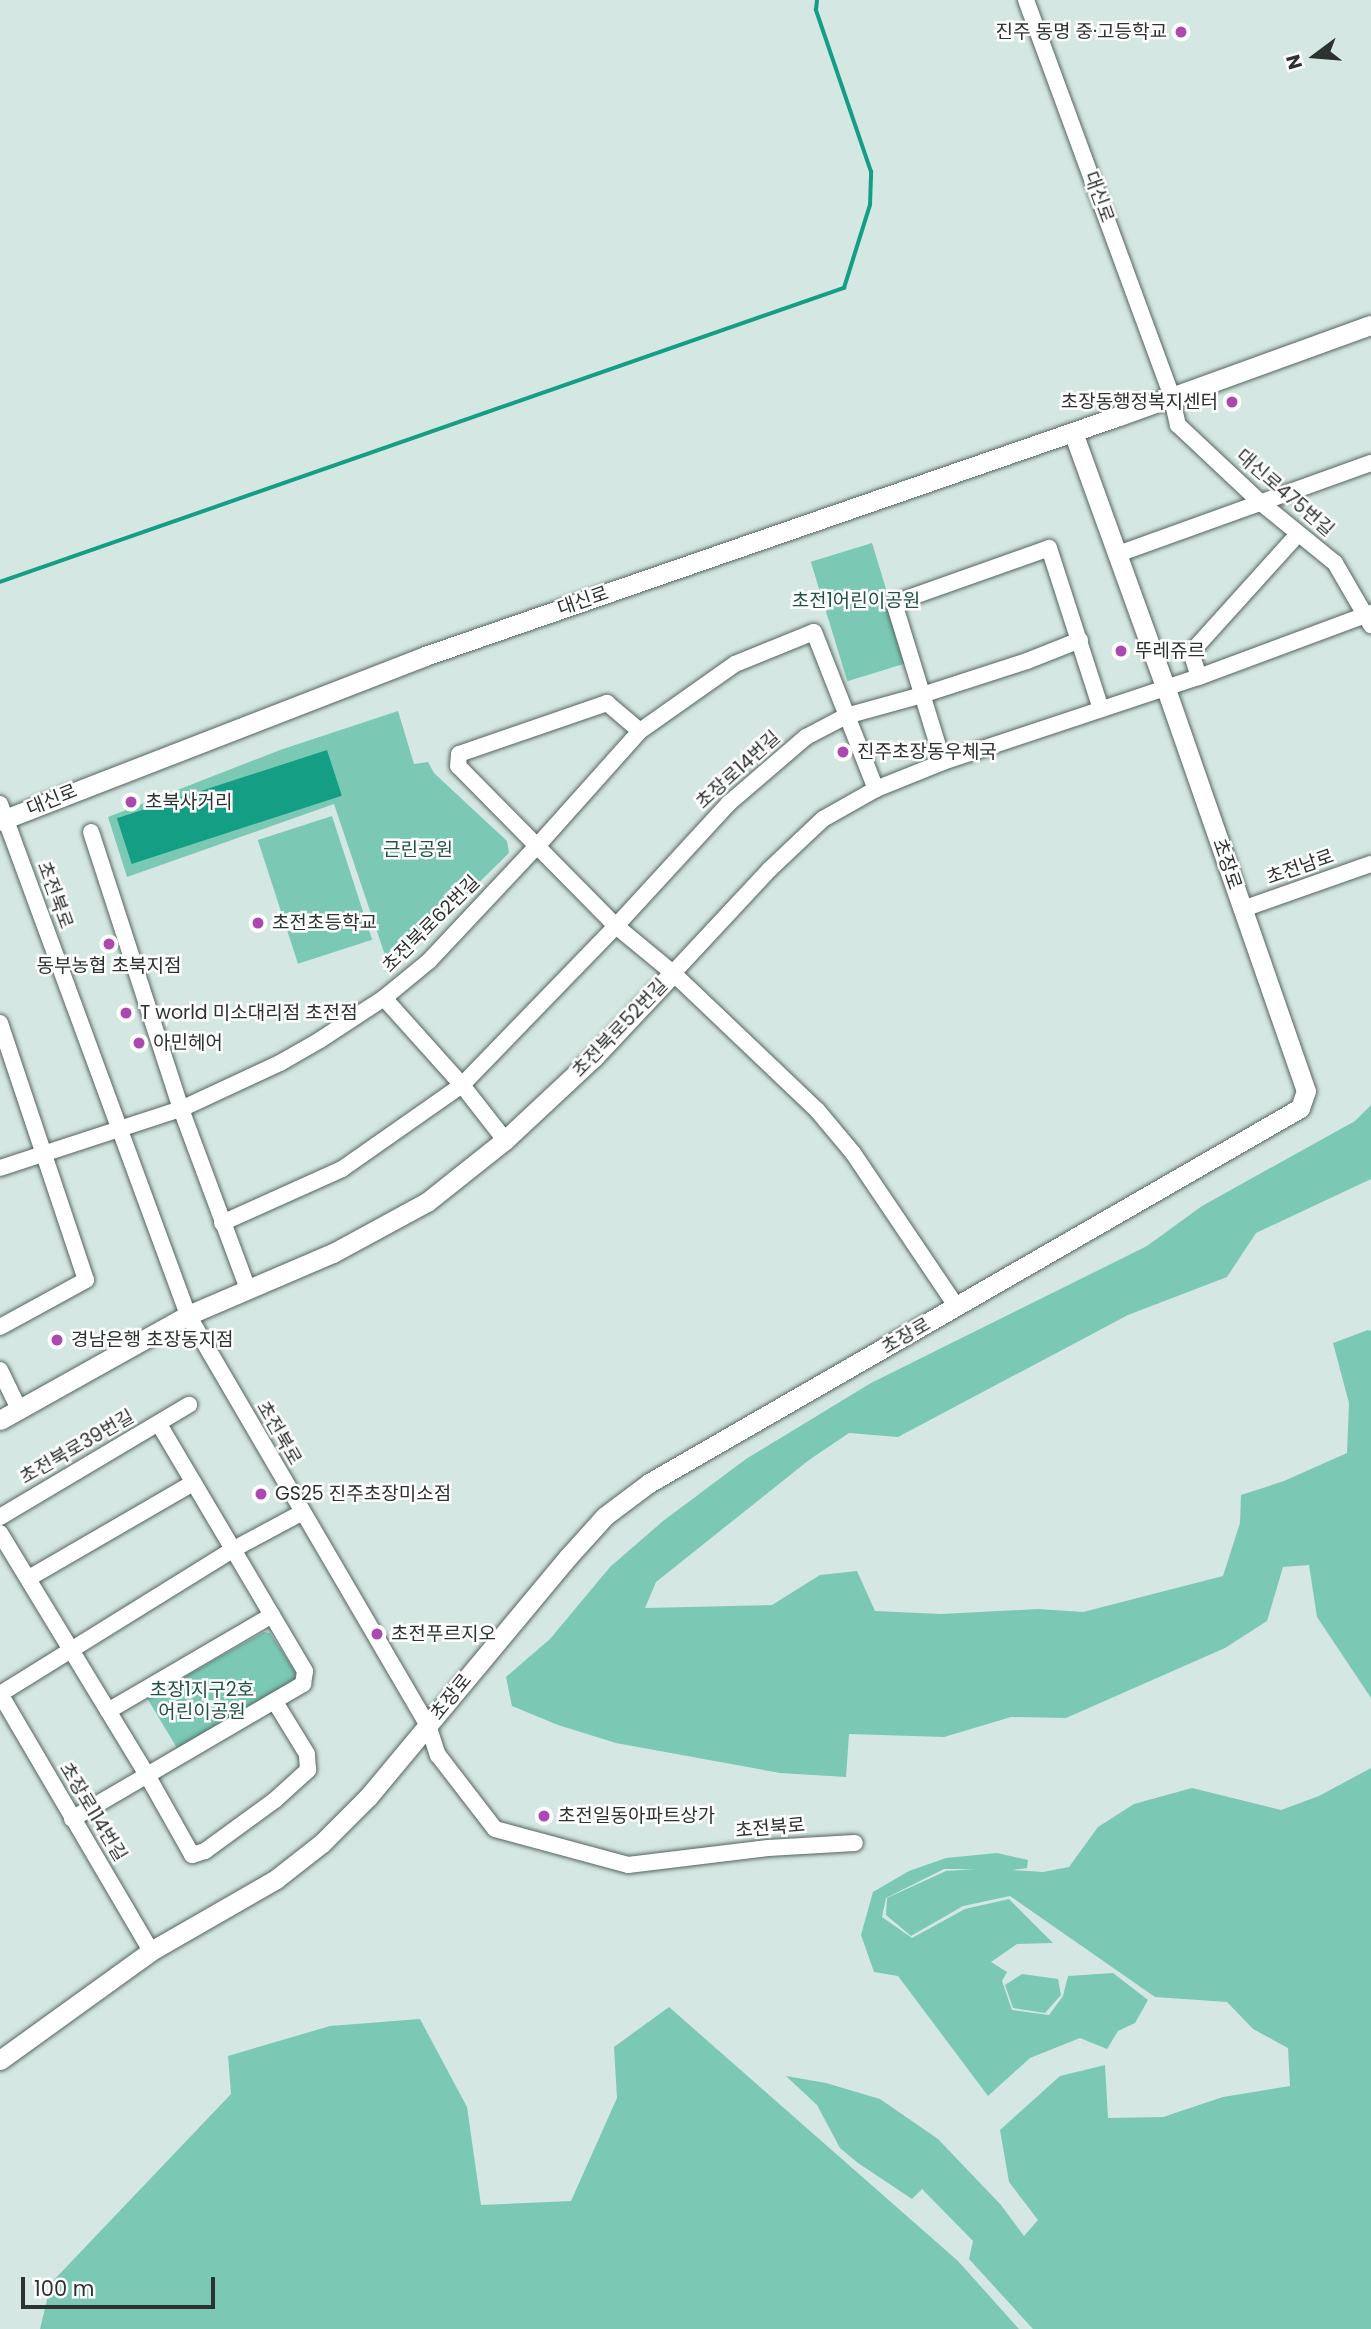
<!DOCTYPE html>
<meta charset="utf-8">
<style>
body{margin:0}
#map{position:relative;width:1371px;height:2329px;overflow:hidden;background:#d5e7e2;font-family:Poppins,"Noto Sans KR",sans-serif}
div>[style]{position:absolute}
.green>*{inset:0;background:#7bc9b5;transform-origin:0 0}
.water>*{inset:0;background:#149f85;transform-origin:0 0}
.stream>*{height:3.5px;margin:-1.75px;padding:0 1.75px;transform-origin:1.75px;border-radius:1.75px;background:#149f85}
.roads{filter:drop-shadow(0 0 2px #556460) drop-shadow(0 0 2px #556460)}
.minor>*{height:16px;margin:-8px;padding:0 8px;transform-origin:8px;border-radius:8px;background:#fff}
.tertiary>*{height:19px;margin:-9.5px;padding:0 9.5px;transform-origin:9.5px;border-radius:9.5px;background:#fff}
.dots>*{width:19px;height:19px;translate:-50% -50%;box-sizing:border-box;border:4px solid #fff;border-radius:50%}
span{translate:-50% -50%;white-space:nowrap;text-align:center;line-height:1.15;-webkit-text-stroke:5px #fff;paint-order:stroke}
.poi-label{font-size:19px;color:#2c3230}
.right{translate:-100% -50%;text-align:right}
.left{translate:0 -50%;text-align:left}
.street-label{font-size:19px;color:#2c3230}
.park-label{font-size:19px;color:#205246}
.north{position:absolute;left:1280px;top:21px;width:70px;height:70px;-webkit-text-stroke:5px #fff;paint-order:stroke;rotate:254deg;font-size:19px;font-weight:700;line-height:28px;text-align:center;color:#2c3230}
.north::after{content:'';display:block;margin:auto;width:24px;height:32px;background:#2c3230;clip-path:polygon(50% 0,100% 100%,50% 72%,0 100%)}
.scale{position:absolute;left:21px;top:2277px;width:194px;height:32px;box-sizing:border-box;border:4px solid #2c3230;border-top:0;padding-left:9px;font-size:21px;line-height:24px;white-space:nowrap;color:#2c3230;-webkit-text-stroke:5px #fff;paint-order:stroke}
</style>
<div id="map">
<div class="green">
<div style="left:872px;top:543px;width:125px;height:64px;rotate:73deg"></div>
<div style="clip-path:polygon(398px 711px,414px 764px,428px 762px,434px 773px,507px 841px,509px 853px,390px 970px,334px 804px,127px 877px,108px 817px,280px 750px)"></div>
<div style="left:332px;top:816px;width:130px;height:78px;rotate:72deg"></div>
<div style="clip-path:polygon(1371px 1105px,1371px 1179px,1256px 1233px,1227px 1277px,1128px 1315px,898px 1437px,849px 1433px,809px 1460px,656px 1582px,645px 1608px,772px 1605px,820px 1575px,857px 1571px,875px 1611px,941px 1614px,1038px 1609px,1083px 1612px,1223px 1576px,1240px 1523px,1241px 1495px,1284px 1481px,1347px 1453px,1349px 1403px,1333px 1343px,1368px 1330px,1371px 1331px,1371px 1698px,1317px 1617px,1309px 1565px,1283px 1567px,1267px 1621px,1225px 1648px,1066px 1718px,1011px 1717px,944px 1737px,849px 1734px,846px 1777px,780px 1773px,616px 1743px,558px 1725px,512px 1706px,506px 1677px,550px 1639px,610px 1567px,663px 1521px,746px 1459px,871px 1383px,1147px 1246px,1202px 1206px,1355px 1121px)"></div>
<div style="clip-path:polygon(264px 1632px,270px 1633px,296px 1673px,295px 1680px,177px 1748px,147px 1698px)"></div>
<div style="clip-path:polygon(1371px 1768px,1371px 2329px,1033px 2329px,969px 2259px,973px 2241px,922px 2189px,912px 2199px,858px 2163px,840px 2148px,817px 2105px,786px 2076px,826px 2083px,880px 2099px,938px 2139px,1001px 2205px,1024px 2236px,1038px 2220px,1009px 2182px,1000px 2130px,1060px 2076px,1105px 2065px,1108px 2118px,1163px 2117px,1223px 2097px,1290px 2086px,1288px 2048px,1253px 2029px,1227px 2002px,1155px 1997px,1010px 1896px,963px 1906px,911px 1936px,886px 1915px,887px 1898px,946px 1871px,975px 1869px,944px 1869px,886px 1898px,882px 1917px,912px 1938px,965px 1909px,1009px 1899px,1053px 1943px,1017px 1944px,991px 1962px,1007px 1972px,1002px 1981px,1012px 2010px,1049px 2015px,1063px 1996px,1068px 1976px,1113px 1973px,1148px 2000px,1135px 2023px,1118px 2031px,1107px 2049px,1080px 2038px,1030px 2058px,988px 2096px,898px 1976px,874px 1972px,861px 1935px,873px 1892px,909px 1871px,946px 1858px,997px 1853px,1028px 1860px,1027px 1868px,1012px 1870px,1043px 1872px,1069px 1867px,1098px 1827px,1134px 1804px,1192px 1788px,1281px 1810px,1319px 1796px)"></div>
<div style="clip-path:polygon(1022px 1974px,1058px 1979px,1061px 1995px,1045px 2013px,1013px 2008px,1005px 1985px)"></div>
<div style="clip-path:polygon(669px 2007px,958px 2261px,1019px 2329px,40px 2329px,51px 2283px,231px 2094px,228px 2056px,330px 2026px,420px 2019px,467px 2107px,481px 2205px,571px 2201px,617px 2098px,614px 2047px)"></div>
</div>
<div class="water">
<div style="left:327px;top:750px;width:48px;height:221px;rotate:72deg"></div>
</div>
<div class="stream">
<div style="left:0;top:582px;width:894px;rotate:-19.21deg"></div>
<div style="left:844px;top:288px;width:87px;rotate:-72.6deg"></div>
<div style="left:870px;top:205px;width:33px;rotate:-88deg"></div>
<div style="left:871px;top:172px;width:171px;rotate:-108.8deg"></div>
<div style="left:816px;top:10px;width:10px;rotate:-84deg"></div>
</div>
<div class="roads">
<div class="minor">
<div style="left:1026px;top:0;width:421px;rotate:69.8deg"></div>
<div style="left:1171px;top:395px;width:31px;rotate:77deg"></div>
<div style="left:1178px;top:425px;width:112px;rotate:43.2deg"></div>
<div style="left:1260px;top:502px;width:97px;rotate:39.1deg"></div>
<div style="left:1335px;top:563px;width:72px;rotate:59.9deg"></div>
<div style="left:1118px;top:554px;width:269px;rotate:-19.8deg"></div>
<div style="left:1199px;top:677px;width:22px;rotate:-108deg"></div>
<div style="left:1192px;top:656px;width:10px;rotate:-66deg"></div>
<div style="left:1196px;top:647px;width:152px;rotate:-47.9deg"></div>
<div style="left:607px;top:703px;width:43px;rotate:40.3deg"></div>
<div style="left:640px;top:731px;width:154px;rotate:131.8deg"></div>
<div style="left:537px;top:846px;width:112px;rotate:-134.6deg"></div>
<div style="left:458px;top:766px;width:12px;rotate:-85deg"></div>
<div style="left:459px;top:754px;width:157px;rotate:-19deg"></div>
<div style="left:640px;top:731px;width:116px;rotate:-35.2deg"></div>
<div style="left:735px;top:664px;width:85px;rotate:-22.1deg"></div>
<div style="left:814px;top:632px;width:169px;rotate:68.5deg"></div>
<div style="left:943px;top:762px;width:166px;rotate:-107.1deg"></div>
<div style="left:894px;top:603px;width:164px;rotate:-19.5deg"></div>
<div style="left:1049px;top:548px;width:169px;rotate:72.1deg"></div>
<div style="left:0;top:804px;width:544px;rotate:69.8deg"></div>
<div style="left:188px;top:1315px;width:475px;rotate:59.7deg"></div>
<div style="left:428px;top:1725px;width:32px;rotate:72deg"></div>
<div style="left:438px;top:1755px;width:93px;rotate:52.4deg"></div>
<div style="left:495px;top:1829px;width:138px;rotate:15.1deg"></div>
<div style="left:628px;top:1865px;width:141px;rotate:-6.9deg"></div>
<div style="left:768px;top:1848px;width:87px;rotate:-3.3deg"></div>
<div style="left:91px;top:832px;width:291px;rotate:72deg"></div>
<div style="left:181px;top:1109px;width:192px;rotate:69.6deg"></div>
<div style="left:1243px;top:909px;width:136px;rotate:-19.4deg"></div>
<div style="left:673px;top:973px;width:142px;rotate:-47deg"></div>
<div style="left:770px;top:869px;width:73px;rotate:-43.3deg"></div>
<div style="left:823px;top:819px;width:61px;rotate:-29.5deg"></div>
<div style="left:876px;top:789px;width:72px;rotate:-21.9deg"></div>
<div style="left:943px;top:762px;width:270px;rotate:-18.4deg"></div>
<div style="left:1199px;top:677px;width:184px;rotate:-20.4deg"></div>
<div style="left:0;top:1023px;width:271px;rotate:71.5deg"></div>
<div style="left:86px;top:1280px;width:98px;rotate:151.3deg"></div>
<div style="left:505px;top:1140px;width:70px;rotate:-128deg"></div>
<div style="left:462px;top:1085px;width:221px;rotate:-45.9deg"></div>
<div style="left:616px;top:926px;width:74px;rotate:39.5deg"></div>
<div style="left:673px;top:973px;width:199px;rotate:43.6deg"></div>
<div style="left:817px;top:1110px;width:56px;rotate:50.1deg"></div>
<div style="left:853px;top:1153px;width:186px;rotate:56deg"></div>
<div style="left:0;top:1168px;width:190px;rotate:-18.1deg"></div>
<div style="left:181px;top:1109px;width:109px;rotate:-24.9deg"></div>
<div style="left:280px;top:1063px;width:46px;rotate:-29.9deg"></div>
<div style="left:320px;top:1040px;width:77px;rotate:-33.3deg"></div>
<div style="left:384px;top:998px;width:58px;rotate:-39.4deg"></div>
<div style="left:429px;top:961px;width:158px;rotate:-46.8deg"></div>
<div style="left:537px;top:846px;width:112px;rotate:45.4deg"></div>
<div style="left:616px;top:926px;width:166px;rotate:-47.4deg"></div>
<div style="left:728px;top:804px;width:103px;rotate:-40.7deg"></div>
<div style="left:806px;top:737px;width:45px;rotate:-27.7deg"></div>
<div style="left:846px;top:716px;width:79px;rotate:-15.4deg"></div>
<div style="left:922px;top:695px;width:110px;rotate:-17.9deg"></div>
<div style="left:1027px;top:661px;width:57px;rotate:-21.6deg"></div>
<div style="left:222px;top:1223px;width:132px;rotate:-24.2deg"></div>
<div style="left:342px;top:1169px;width:146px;rotate:-35deg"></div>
<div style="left:462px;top:1085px;width:117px;rotate:-131.9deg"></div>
<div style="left:0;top:1370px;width:43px;rotate:64deg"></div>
<div style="left:0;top:1517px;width:220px;rotate:-30.7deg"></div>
<div style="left:0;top:1533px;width:283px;rotate:58.7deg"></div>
<div style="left:147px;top:1775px;width:92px;rotate:60.6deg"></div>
<div style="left:192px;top:1855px;width:14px;rotate:-17deg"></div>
<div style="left:205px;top:1851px;width:87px;rotate:-36.1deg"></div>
<div style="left:275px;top:1800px;width:45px;rotate:-42.3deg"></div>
<div style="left:308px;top:1770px;width:16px;rotate:-94deg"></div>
<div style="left:307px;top:1754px;width:61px;rotate:-121.6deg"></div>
<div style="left:29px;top:1578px;width:190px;rotate:-30.1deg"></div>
<div style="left:108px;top:1711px;width:190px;rotate:-30.3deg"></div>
<div style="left:72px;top:1819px;width:268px;rotate:-30.3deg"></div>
<div style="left:303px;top:1684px;width:13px;rotate:-81deg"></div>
<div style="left:305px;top:1671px;width:287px;rotate:-120.6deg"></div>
<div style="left:151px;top:1951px;width:298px;rotate:-120.4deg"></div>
<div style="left:0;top:1694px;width:275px;rotate:-31.8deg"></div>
<div style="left:234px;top:1549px;width:76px;rotate:-28.2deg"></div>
</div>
<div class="tertiary">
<div style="left:0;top:821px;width:456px;rotate:-21.2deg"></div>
<div style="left:425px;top:656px;width:734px;rotate:-19.08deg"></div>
<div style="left:1119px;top:416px;width:268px;rotate:-19.9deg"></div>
<div style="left:0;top:1420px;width:215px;rotate:-29.2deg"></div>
<div style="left:188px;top:1315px;width:158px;rotate:-23.2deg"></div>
<div style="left:333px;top:1253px;width:107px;rotate:-28.5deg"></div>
<div style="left:427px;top:1202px;width:100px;rotate:-38.5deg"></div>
<div style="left:505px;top:1140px;width:122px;rotate:-43deg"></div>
<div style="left:594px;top:1057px;width:115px;rotate:-46.8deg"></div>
<div style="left:0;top:2060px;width:186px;rotate:-35.8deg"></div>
<div style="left:151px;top:1951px;width:144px;rotate:-29.9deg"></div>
<div style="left:276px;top:1879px;width:58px;rotate:-38deg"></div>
<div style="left:322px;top:1843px;width:65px;rotate:-45deg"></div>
<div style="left:368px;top:1797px;width:312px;rotate:-50.2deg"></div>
<div style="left:568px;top:1557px;width:55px;rotate:-47.9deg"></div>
<div style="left:605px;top:1516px;width:55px;rotate:-36.9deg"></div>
<div style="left:649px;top:1483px;width:751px;rotate:-29.94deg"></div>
<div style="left:1300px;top:1108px;width:18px;rotate:-71deg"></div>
<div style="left:1306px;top:1091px;width:426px;rotate:-109.2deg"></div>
<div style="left:1166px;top:689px;width:273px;rotate:-109.9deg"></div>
</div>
</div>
<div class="dots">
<div style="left:1181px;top:32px;background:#ab49b1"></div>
<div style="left:1232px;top:402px;background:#ab49b1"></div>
<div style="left:1121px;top:651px;background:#ab49b1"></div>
<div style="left:843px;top:752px;background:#ab49b1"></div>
<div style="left:131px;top:802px;background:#ab49b1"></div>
<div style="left:258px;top:923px;background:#ab49b1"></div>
<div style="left:109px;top:944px;background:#ab49b1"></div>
<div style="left:126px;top:1013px;background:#ab49b1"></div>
<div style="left:139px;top:1043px;background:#ab49b1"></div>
<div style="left:57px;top:1340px;background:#ab49b1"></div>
<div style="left:261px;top:1494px;background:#ab49b1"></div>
<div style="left:377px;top:1634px;background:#ab49b1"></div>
<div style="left:544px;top:1816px;background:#ab49b1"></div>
</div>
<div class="poi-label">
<span class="right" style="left:1167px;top:32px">진주 동명 중·고등학교</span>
<span class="right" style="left:1218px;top:402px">초장동행정복지센터</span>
<span class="left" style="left:1135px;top:651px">뚜레쥬르</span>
<span class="left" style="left:857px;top:752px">진주초장동우체국</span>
<span class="left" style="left:145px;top:802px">초북사거리</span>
<span class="left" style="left:272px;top:923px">초전초등학교</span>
<span style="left:109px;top:966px">동부농협 초북지점</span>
<span class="left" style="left:140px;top:1013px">T world 미소대리점 초전점</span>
<span class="left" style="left:153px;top:1043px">아민헤어</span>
<span class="left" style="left:71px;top:1340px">경남은행 초장동지점</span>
<span class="left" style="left:275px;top:1494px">GS25 진주초장미소점</span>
<span class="left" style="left:391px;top:1634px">초전푸르지오</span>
<span class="left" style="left:558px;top:1816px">초전일동아파트상가</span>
</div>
<div class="street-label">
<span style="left:1099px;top:197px;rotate:70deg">대신로</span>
<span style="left:1285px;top:493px;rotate:41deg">대신로475번길</span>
<span style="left:583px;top:601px;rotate:-19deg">대신로</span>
<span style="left:738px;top:770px;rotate:-42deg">초장로14번길</span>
<span style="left:52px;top:800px;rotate:-22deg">대신로</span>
<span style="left:1227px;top:864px;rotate:71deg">초장로</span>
<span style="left:1300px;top:867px;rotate:-19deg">초전남로</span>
<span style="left:55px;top:895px;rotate:70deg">초전북로</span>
<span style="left:431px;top:924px;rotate:-45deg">초전북로62번길</span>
<span style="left:620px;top:1028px;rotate:-46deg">초전북로52번길</span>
<span style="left:906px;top:1336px;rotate:-30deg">초장로</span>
<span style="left:279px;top:1433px;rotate:60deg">초전북로</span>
<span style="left:77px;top:1447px;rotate:-30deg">초전북로39번길</span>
<span style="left:451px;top:1697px;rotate:-51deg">초장로</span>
<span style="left:93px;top:1812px;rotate:59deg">초장로114번길</span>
<span style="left:770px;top:1828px;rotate:-5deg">초전북로</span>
</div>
<div class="park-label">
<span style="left:856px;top:601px">초전1어린이공원</span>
<span style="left:418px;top:850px">근린공원</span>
<span style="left:202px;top:1701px">초장1지구2호<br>어린이공원</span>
</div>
<div class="north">N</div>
<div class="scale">100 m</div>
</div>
